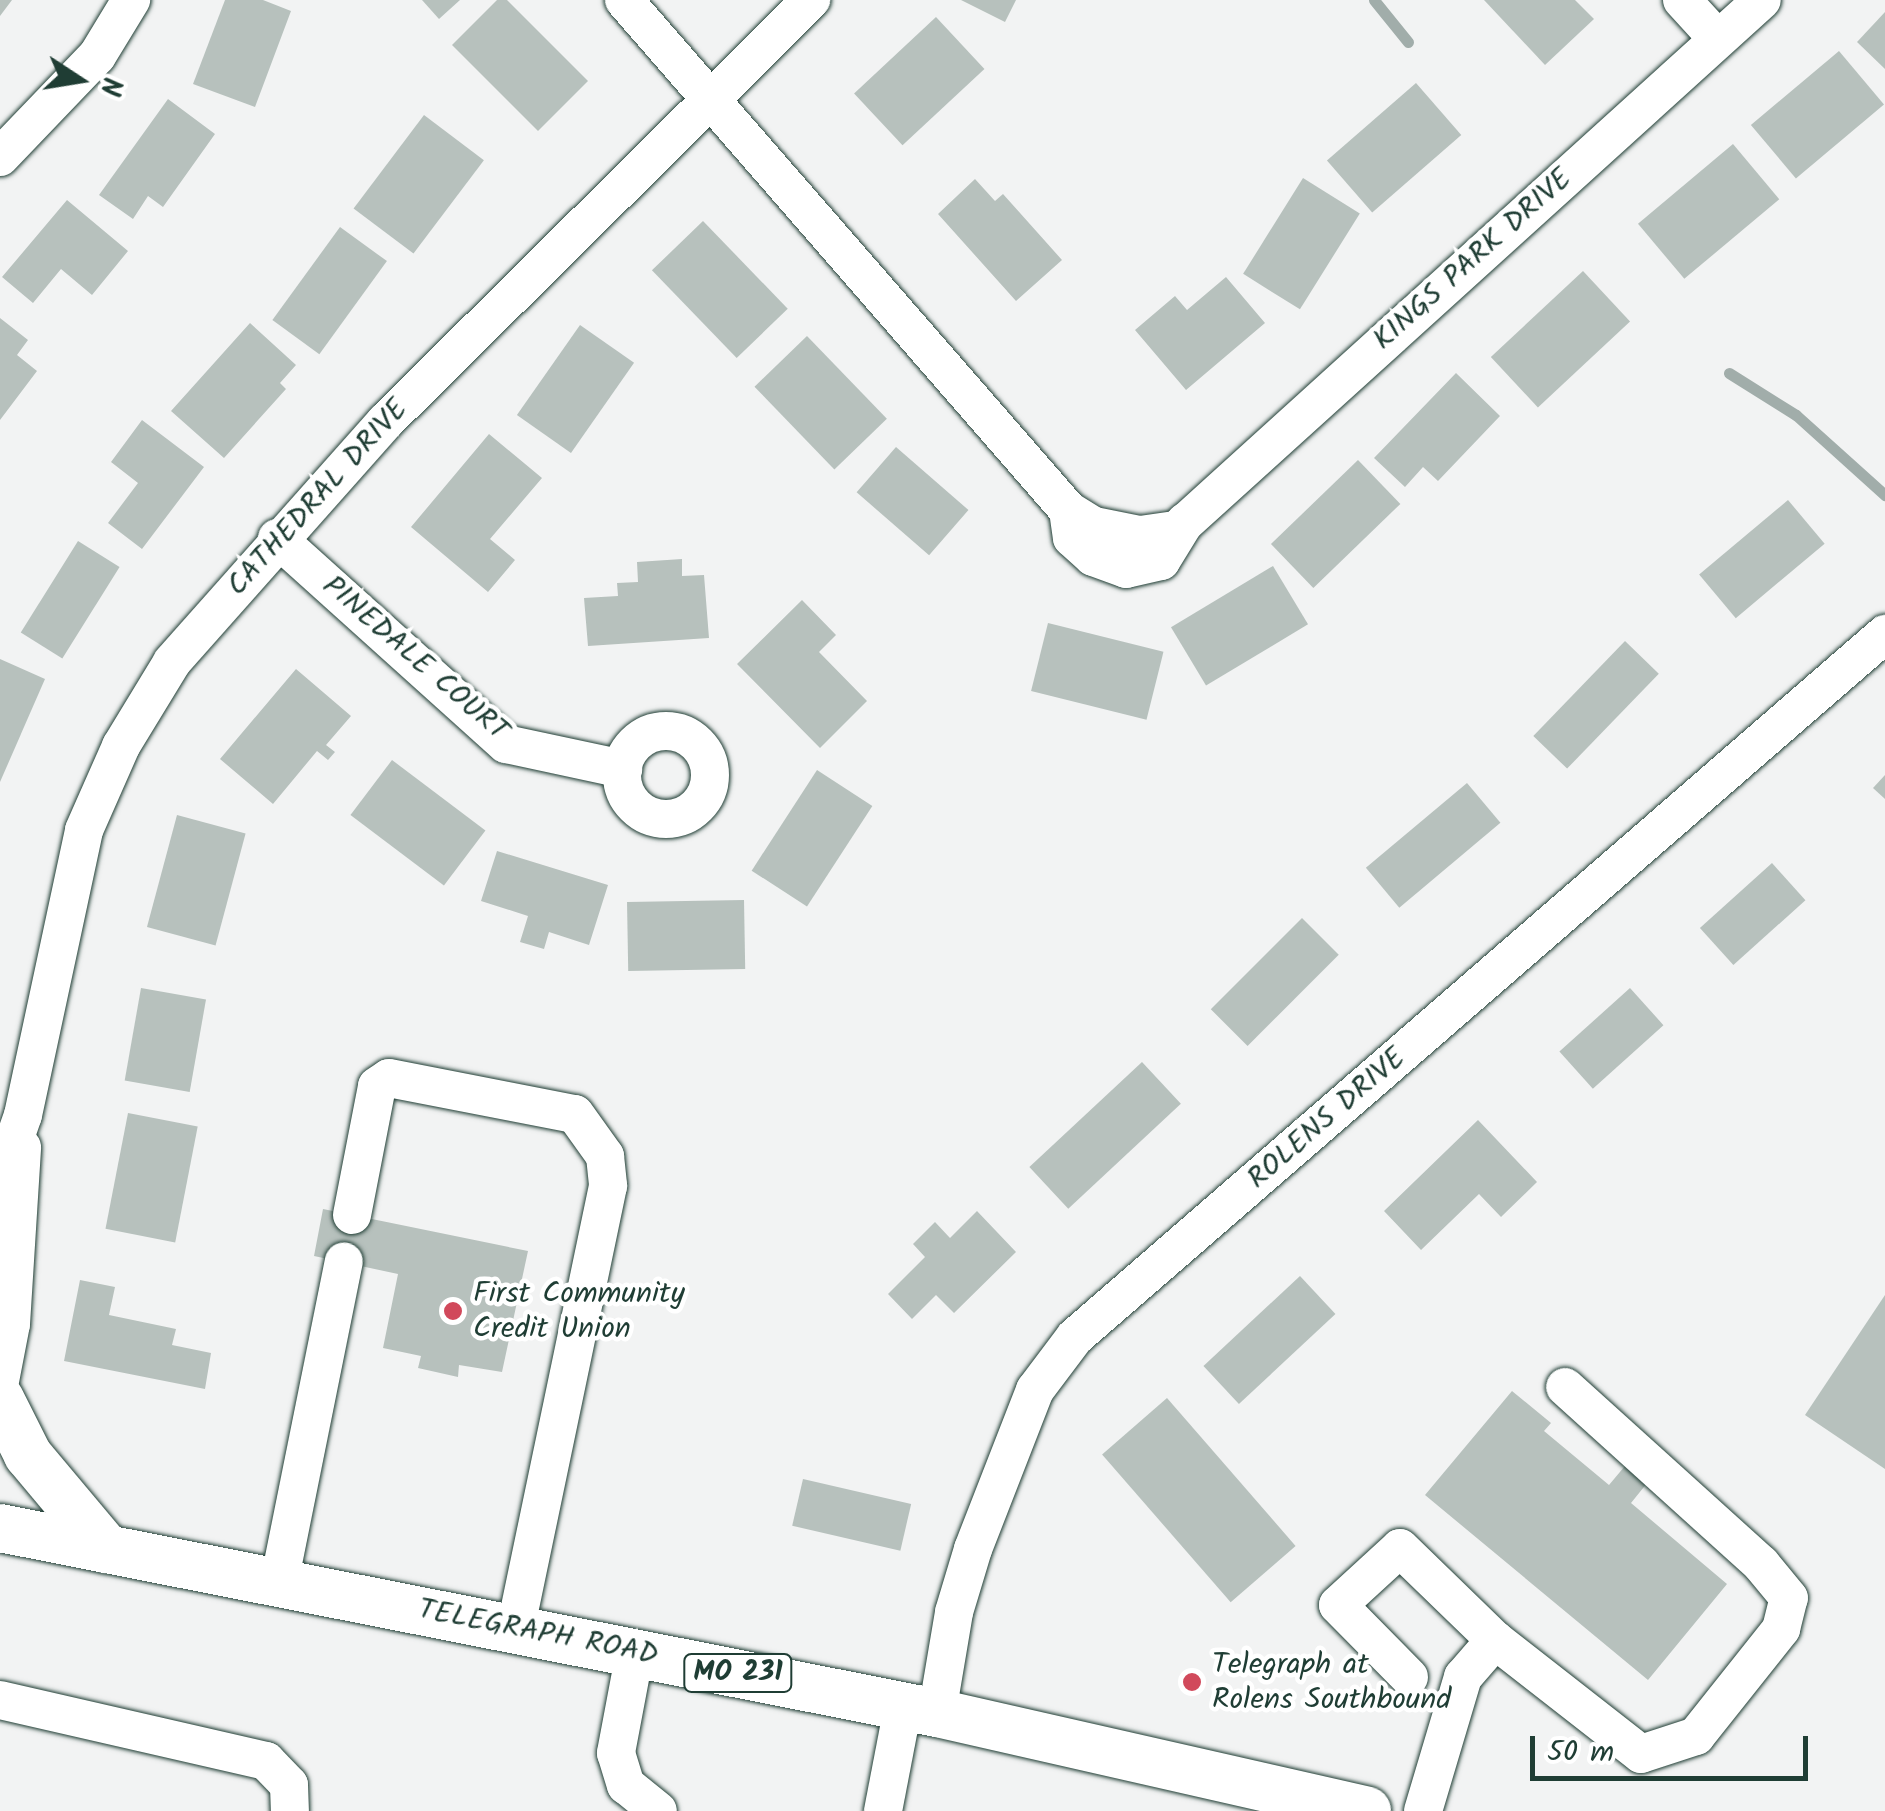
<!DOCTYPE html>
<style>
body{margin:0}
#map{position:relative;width:1885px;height:1811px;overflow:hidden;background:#f2f3f3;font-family:Kalam,sans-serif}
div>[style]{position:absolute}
.stream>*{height:11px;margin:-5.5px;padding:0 5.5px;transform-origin:5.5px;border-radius:5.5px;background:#a1adaa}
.building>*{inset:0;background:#b7c1bd;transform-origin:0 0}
.roads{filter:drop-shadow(0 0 2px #1f3d34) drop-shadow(0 0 2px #1f3d34)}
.minor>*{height:38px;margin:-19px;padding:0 19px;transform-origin:19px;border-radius:19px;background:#fff}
.minor>.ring{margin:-19px;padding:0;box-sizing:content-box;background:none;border:38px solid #fff;border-radius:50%}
.major>*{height:48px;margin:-24px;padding:0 24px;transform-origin:24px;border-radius:24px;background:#fff}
.dots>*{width:28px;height:28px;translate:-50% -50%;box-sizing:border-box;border:5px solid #fff;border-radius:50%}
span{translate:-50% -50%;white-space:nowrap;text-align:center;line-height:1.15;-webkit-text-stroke:9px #fff;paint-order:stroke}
.shield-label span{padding:2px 8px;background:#fff;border:2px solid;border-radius:8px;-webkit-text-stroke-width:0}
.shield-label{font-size:28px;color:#1f3d34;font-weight:700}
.street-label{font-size:30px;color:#1f3d34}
.poi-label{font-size:30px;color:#1f3d34}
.left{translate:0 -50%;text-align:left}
.north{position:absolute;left:30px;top:30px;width:100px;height:100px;-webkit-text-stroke:8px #fff;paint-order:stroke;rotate:102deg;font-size:28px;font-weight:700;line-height:40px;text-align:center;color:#1f3d34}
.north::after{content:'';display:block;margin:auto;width:35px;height:45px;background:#1f3d34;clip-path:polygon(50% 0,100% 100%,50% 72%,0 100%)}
.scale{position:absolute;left:1530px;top:1736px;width:278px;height:45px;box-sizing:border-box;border:5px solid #1f3d34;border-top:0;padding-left:12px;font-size:30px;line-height:35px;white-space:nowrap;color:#1f3d34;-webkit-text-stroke:8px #fff;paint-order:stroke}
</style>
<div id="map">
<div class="stream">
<div style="left:1374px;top:0;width:54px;rotate:51deg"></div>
<div style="left:1729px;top:373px;width:79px;rotate:32.1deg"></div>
<div style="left:1796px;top:415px;width:120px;rotate:42deg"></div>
</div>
<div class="building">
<div style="clip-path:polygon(0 0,12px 0,0 16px)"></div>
<div style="clip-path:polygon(225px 0,263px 0,291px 11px,255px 107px,193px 84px)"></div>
<div style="clip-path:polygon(422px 0,460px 0,439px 19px)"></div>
<div style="clip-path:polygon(497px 0,507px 0,588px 81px,538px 131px,452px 45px)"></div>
<div style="clip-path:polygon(961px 0,1016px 0,1005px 22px)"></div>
<div style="clip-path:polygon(1484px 0,1575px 0,1594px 19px,1545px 65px)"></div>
<div style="clip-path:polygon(1885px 12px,1885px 69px,1857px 42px)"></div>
<div style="left:936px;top:17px;width:71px;height:112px;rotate:47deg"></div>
<div style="left:1839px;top:51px;width:70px;height:115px;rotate:50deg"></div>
<div style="left:1416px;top:83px;width:69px;height:118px;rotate:49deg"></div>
<div style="clip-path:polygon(168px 99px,215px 134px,163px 207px,148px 196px,133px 219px,99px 195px)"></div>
<div style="left:424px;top:115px;width:75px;height:117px;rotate:37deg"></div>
<div style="left:1733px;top:144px;width:72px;height:124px;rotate:50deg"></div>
<div style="left:1303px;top:178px;width:67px;height:113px;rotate:32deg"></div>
<div style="clip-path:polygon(975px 179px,995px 201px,1003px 194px,1062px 260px,1016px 301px,938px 214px)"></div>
<div style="clip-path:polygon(67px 200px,128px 251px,92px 295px,61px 269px,33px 303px,2px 277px)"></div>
<div style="left:703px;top:221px;width:122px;height:71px;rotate:46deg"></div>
<div style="left:340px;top:227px;width:58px;height:115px;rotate:36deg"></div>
<div style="left:1583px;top:271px;width:69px;height:126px;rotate:47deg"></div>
<div style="clip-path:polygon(1226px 277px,1265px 323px,1186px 390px,1135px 330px,1175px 296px,1187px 310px)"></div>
<div style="clip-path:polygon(0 318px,28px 340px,17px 355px,37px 371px,0 420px)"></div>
<div style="clip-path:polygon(250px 323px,296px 365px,280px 383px,286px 389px,224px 458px,171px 411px)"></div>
<div style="left:580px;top:325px;width:66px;height:110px;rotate:35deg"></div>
<div style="left:807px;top:336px;width:115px;height:73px;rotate:46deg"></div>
<div style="clip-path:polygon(1456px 373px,1500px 416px,1438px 481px,1423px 467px,1405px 487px,1374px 458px)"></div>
<div style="clip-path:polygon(142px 420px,204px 467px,142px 549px,108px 523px,138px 483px,111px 462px)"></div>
<div style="clip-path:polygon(489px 434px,542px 478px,490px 539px,515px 560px,488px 592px,411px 527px)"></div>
<div style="left:896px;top:447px;width:96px;height:60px;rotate:41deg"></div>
<div style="left:1358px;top:460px;width:61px;height:121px;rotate:46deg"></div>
<div style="left:1788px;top:500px;width:57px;height:116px;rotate:50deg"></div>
<div style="left:78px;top:541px;width:49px;height:108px;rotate:32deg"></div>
<div style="clip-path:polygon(682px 559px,682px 576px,704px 575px,709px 638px,588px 646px,584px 598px,618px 596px,617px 583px,638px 582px,637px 562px)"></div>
<div style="left:1273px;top:566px;width:68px;height:119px;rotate:59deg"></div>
<div style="clip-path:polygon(802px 600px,836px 635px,819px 652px,867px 701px,820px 748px,737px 664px)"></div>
<div style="left:1048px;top:623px;width:119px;height:70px;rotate:14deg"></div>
<div style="left:1625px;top:641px;width:47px;height:132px;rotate:44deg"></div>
<div style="clip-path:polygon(0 659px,45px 679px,0 782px)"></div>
<div style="clip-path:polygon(296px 669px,351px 716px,326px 745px,335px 752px,328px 760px,317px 751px,273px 804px,220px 759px)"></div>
<div style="left:392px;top:760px;width:117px;height:69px;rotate:37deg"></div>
<div style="left:817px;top:770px;width:66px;height:120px;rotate:33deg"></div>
<div style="clip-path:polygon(1885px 775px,1885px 799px,1873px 788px)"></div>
<div style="left:1467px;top:783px;width:52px;height:132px;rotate:50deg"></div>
<div style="left:177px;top:815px;width:71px;height:116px;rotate:15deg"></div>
<div style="clip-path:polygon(497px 851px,608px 885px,589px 945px,549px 932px,544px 949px,520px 942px,528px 916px,481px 901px)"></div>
<div style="left:1772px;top:863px;width:50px;height:97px;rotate:48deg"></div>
<div style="left:744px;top:900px;width:69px;height:117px;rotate:89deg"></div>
<div style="left:1302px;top:918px;width:52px;height:129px;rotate:45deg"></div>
<div style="left:141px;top:988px;width:66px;height:94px;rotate:10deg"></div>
<div style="left:1630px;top:988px;width:50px;height:95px;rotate:48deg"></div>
<div style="left:1142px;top:1062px;width:57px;height:154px;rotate:47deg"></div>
<div style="left:128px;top:1113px;width:71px;height:118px;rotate:11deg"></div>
<div style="clip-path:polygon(1478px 1120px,1537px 1182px,1501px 1217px,1479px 1194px,1421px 1250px,1384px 1211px)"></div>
<div style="clip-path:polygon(323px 1209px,528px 1251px,502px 1372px,459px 1365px,458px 1377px,418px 1368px,421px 1356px,383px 1348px,398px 1274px,314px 1256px)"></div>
<div style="clip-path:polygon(977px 1211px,1016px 1252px,954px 1313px,936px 1295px,912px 1319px,888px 1294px,925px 1257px,913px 1244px,935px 1222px,950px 1238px)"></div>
<div style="left:1300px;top:1276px;width:52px;height:132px;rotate:47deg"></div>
<div style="clip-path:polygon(80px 1280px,115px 1287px,109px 1315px,176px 1329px,172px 1345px,211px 1353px,205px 1389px,64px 1361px)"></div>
<div style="clip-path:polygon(1885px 1295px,1885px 1469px,1805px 1415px)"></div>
<div style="clip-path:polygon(1512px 1391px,1551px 1423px,1544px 1431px,1609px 1485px,1635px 1454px,1656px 1472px,1631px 1503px,1727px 1584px,1648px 1680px,1425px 1495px)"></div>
<div style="left:1167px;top:1398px;width:196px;height:86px;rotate:49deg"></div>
<div style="left:803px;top:1479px;width:111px;height:48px;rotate:13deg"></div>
</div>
<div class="roads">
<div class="minor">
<div style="left:624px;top:0;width:676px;rotate:48.96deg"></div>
<div style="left:1068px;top:510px;width:31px;rotate:32deg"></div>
<div style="left:1094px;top:526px;width:47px;rotate:11.1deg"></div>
<div style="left:1140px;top:535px;width:37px;rotate:-8deg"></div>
<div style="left:1177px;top:530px;width:789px;rotate:-42.18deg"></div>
<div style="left:1682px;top:0;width:52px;rotate:47.4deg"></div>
<div style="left:0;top:157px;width:140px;rotate:-46.2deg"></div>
<div style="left:97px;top:56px;width:66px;rotate:-58.7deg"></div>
<div style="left:1068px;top:510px;width:28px;rotate:82deg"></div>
<div style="left:1072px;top:538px;width:28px;rotate:42deg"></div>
<div style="left:1093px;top:557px;width:35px;rotate:20deg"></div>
<div style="left:1126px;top:569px;width:36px;rotate:-13deg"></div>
<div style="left:1161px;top:561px;width:46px;rotate:-58.4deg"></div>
<div style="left:277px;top:538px;width:308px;rotate:42deg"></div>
<div style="left:506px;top:744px;width:120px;rotate:12.1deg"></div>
<div class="ring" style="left:622px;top:731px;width:50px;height:50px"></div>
<div style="left:0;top:1181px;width:70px;rotate:-70.8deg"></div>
<div style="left:23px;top:1115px;width:291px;rotate:-77.9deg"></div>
<div style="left:84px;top:830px;width:92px;rotate:-66.2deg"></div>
<div style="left:121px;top:746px;width:98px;rotate:-58.7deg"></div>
<div style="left:172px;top:662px;width:321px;rotate:-48.4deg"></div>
<div style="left:385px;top:422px;width:600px;rotate:-44.73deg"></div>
<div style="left:352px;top:1215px;width:131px;rotate:-79deg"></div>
<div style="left:377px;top:1086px;width:14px;rotate:-34deg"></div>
<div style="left:389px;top:1078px;width:189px;rotate:11deg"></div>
<div style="left:575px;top:1114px;width:52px;rotate:54.5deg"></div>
<div style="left:605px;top:1156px;width:30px;rotate:84deg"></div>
<div style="left:608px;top:1186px;width:451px;rotate:101.8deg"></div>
<div style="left:0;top:1381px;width:58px;rotate:-79.1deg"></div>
<div style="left:11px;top:1324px;width:177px;rotate:-86.4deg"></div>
<div style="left:279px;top:1583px;width:328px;rotate:-78.6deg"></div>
<div style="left:635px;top:1652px;width:103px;rotate:100.7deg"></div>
<div style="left:616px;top:1753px;width:34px;rotate:73deg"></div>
<div style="left:626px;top:1785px;width:41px;rotate:39.1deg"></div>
<div style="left:1409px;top:1677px;width:101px;rotate:-134.6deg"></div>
<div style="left:1338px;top:1605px;width:84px;rotate:-42.6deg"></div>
<div style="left:1400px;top:1548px;width:132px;rotate:44.1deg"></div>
<div style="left:0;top:1700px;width:273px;rotate:12.9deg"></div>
<div style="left:266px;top:1761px;width:33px;rotate:46deg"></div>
<div style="left:289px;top:1785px;width:26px;rotate:88deg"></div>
<div style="left:937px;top:1713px;width:102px;rotate:-80.4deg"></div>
<div style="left:954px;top:1612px;width:66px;rotate:-73.2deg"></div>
<div style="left:973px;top:1549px;width:171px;rotate:-68.7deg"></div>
<div style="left:1035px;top:1390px;width:66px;rotate:-53deg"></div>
<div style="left:1075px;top:1337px;width:1073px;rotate:-40.95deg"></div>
<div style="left:883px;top:1811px;width:106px;rotate:-79.1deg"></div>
<div style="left:1423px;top:1811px;width:140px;rotate:-73.4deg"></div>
<div style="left:1463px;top:1677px;width:49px;rotate:-49.1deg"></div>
<div style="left:1495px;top:1640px;width:185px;rotate:38deg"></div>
<div style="left:1641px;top:1754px;width:58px;rotate:-18.1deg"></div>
<div style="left:1696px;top:1736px;width:137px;rotate:-51.5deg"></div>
<div style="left:1781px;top:1629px;width:32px;rotate:-76deg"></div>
<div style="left:1789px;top:1598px;width:44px;rotate:-129.5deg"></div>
<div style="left:1761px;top:1564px;width:264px;rotate:-137.9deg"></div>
</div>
<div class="major">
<div style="left:0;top:1399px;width:63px;rotate:63.4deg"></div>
<div style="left:28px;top:1455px;width:123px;rotate:50deg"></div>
<div style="left:0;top:1528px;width:955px;rotate:11.17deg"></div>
<div style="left:937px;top:1713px;width:441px;rotate:12.8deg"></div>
</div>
</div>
<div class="dots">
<div style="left:453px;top:1311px;background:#d1495b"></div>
<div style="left:1192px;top:1682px;background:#d1495b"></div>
</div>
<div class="shield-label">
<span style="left:738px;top:1673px">MO 231</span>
</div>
<div class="street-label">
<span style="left:1473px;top:260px;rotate:-42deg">KINGS PARK DRIVE</span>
<span style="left:318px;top:498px;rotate:-48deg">CATHEDRAL DRIVE</span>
<span style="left:415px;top:659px;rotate:41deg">PINEDALE COURT</span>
<span style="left:1327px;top:1119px;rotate:-41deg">ROLENS DRIVE</span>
<span style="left:538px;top:1633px;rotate:11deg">TELEGRAPH ROAD</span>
</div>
<div class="poi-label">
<span class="left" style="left:473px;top:1311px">First Community<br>Credit Union</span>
<span class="left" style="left:1212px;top:1682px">Telegraph at<br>Rolens Southbound</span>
</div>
<div class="north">N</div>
<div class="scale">50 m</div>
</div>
